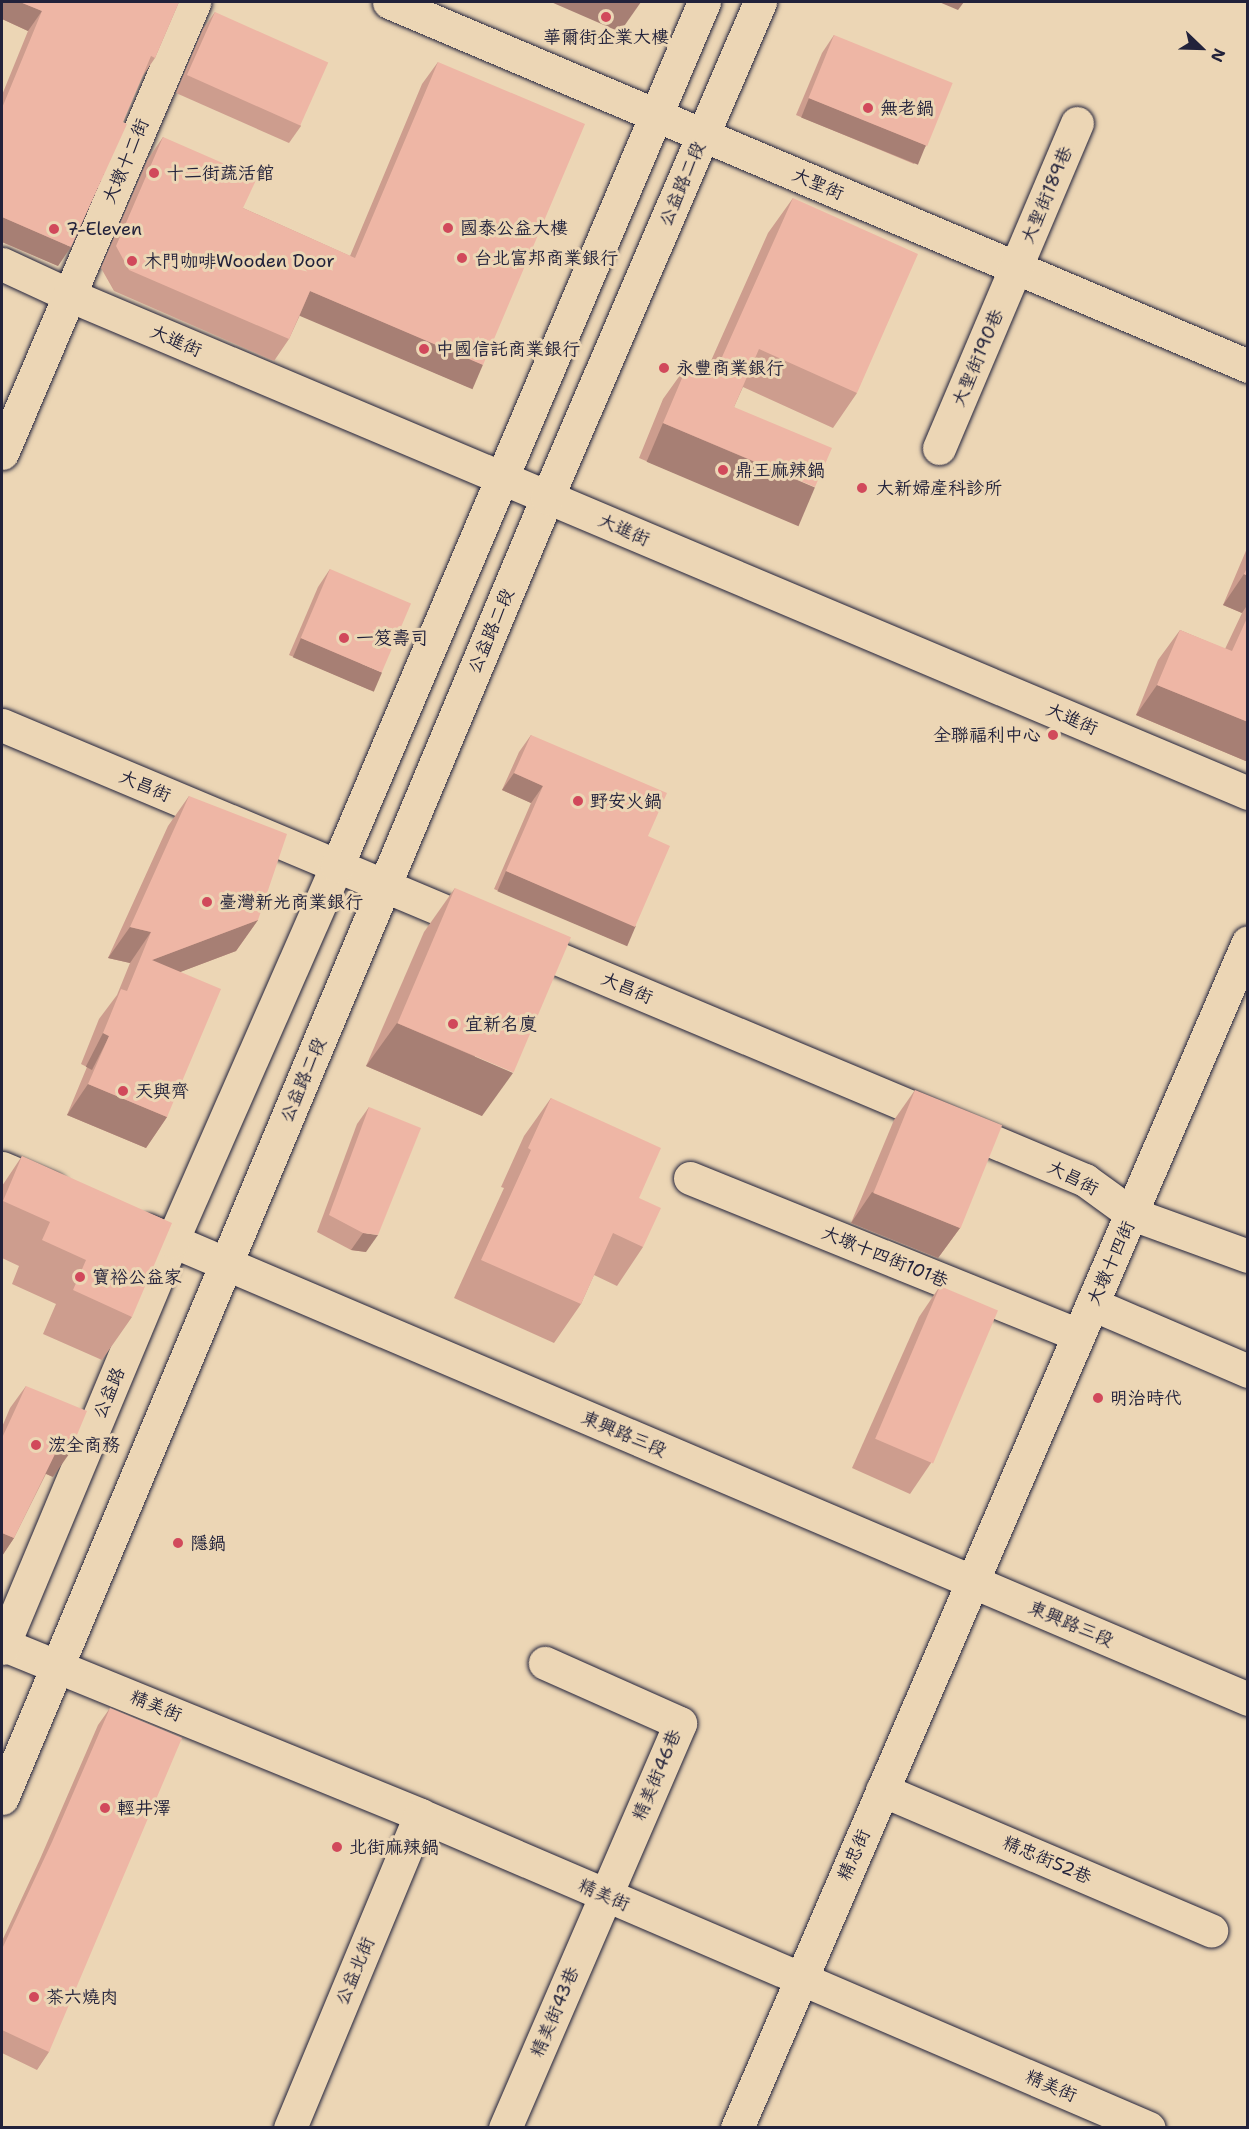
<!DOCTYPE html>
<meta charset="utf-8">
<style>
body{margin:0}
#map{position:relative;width:1249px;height:2129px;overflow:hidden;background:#ecd6b5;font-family:"Shantell Sans","LXGW WenKai TC",sans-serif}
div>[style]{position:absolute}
.roads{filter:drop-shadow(0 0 2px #22223b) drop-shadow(0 0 2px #22223b)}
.minor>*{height:33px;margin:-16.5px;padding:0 16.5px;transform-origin:16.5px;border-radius:16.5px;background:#ecd6b5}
.major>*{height:33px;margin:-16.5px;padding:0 16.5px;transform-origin:16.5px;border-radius:16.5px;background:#ecd6b5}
.wall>*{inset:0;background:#cd9d8e}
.shaded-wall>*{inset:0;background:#a77f74;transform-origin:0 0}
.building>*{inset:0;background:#eeb6a5;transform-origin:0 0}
.dots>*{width:16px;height:16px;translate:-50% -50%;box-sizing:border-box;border:3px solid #ecd6b5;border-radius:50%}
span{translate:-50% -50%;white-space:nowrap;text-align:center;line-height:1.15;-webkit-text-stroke:6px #ecd6b5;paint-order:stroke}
.poi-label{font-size:18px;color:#22223b}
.left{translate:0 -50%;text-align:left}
.right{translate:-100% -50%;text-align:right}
.street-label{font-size:18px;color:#22223b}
.frame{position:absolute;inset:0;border:3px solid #22223b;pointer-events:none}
.north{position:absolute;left:1171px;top:18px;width:60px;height:60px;-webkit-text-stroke:4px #ecd6b5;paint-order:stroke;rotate:113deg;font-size:16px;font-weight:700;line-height:24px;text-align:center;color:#22223b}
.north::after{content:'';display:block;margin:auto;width:21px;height:27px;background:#22223b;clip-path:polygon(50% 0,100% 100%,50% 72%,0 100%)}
</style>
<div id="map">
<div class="roads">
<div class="minor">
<div style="left:389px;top:2px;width:933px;rotate:22.96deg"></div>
<div style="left:2px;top:264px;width:74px;rotate:24.8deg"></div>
<div style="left:69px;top:295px;width:1280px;rotate:22.9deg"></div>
<div style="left:939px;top:448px;width:353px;rotate:-67deg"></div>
<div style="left:2px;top:453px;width:490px;rotate:-66.9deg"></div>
<div style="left:2px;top:725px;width:1175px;rotate:22.79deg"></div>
<div style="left:1085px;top:1180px;width:58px;rotate:35.9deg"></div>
<div style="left:1132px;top:1214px;width:123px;rotate:19.9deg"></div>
<div style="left:2px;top:1168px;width:54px;rotate:22.8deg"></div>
<div style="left:690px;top:1178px;width:419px;rotate:22deg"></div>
<div style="left:147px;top:1230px;width:1197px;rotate:23.07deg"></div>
<div style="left:1092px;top:1304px;width:170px;rotate:23.2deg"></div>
<div style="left:2px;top:1644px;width:452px;rotate:22.2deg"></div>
<div style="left:420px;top:1815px;width:793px;rotate:23.24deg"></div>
<div style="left:882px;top:1790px;width:358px;rotate:23.1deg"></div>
<div style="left:290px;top:2128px;width:339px;rotate:-67.4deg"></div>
<div style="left:505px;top:2128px;width:441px;rotate:-66.6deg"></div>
<div style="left:680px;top:1723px;width:148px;rotate:-156deg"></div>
<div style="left:737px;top:2128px;width:1291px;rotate:-66.69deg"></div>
</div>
<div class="major">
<div style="left:2px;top:1648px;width:441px;rotate:-67.3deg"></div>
<div style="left:172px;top:1241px;width:410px;rotate:-66.3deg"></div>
<div style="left:337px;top:866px;width:939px;rotate:-66.99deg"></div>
<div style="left:2px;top:1798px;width:1410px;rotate:-67.26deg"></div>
<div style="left:547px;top:498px;width:540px;rotate:-66.76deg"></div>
</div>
</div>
<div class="wall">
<div style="clip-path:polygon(2px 2px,179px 2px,155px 58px,142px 77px,58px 266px,2px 242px,2px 95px,28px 31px,2px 19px)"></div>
<div style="clip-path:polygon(215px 12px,301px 126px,289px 143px,176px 93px,203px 29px)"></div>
<div style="clip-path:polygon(834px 35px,926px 146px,914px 164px,796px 115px,822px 53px)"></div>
<div style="clip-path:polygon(438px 62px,468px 387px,300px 315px,289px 339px,274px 361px,114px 291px,101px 268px,148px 159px,163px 137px,243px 208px,350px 256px,422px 84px)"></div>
<div style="clip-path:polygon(793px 198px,857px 393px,833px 428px,743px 387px,734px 407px,791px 522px,639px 458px,663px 399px,688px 364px,706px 372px,768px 233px)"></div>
<div style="clip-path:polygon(1248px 546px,1248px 762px,1136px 715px,1158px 660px,1180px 630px,1225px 649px,1242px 613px,1223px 605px)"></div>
<div style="clip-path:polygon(330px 569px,370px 690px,289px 655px,318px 587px)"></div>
<div style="clip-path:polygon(531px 735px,648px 836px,635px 927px,623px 944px,494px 889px,531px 803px,502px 790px,519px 752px)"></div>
<div style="clip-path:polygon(189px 796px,258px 920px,236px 951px,180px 972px,167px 1117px,146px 1148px,67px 1115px,87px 1067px,81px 1064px,99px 1019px,117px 995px,130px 963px,108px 958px,168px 826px)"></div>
<div style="clip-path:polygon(455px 888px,482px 1116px,366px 1066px,424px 932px)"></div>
<div style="clip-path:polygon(915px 1090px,960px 1228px,938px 1258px,851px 1223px,894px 1120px)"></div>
<div style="clip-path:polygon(551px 1098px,639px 1198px,643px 1247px,617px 1286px,594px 1275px,581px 1304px,554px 1343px,454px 1298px,504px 1188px,501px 1187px,524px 1136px)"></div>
<div style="clip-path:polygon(369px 1107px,366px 1252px,351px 1250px,317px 1232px,357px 1124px)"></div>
<div style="clip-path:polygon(22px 1156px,132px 1317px,102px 1360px,43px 1334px,56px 1304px,12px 1284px,19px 1266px,2px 1258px,2px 1186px)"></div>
<div style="clip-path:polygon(940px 1286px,931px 1463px,910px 1494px,852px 1468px,919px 1317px)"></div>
<div style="clip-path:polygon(26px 1386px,53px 1477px,46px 1474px,14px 1538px,2px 1556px,2px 1427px,10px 1408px)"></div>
<div style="clip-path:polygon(110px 1708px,49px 2052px,37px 2070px,2px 2053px,2px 1941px,40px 1859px,98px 1725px)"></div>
</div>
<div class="shaded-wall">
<div style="clip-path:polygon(2px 2px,20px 2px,42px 11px,28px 31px,2px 19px)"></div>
<div style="clip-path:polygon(551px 2px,641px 2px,620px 32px)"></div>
<div style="clip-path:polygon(939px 2px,964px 2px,958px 10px)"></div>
<div style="left:809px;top:98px;width:126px;height:21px;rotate:22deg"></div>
<div style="clip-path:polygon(2px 217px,71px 247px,58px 266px,2px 242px)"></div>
<div style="left:310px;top:291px;width:188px;height:27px;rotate:23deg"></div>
<div style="left:663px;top:423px;width:165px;height:42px;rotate:23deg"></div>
<div style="clip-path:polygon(1244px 574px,1248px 576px,1248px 604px,1242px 613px,1223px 605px)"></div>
<div style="left:301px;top:638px;width:88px;height:21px;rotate:23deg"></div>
<div style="clip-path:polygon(1157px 685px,1248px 722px,1248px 762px,1136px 715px)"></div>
<div style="clip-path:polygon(514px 773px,543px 786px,531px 803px,502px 790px)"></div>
<div style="left:506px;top:871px;width:141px;height:22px;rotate:23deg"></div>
<div style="clip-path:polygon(258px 920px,236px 951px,130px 991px,152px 960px)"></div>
<div style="clip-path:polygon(130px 927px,151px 932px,130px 963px,108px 958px)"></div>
<div style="clip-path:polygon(397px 1023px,513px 1073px,482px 1116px,366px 1066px)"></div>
<div style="left:103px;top:1033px;width:7px;height:38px;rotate:27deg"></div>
<div style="clip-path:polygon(88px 1084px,167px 1117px,146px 1148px,67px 1115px)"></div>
<div style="clip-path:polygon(872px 1192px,960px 1228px,938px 1258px,851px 1223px)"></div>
<div style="clip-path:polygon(363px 1233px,378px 1235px,366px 1252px,351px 1250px)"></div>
<div style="clip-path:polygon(57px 1450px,69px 1454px,53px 1477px,42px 1472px)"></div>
<div style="clip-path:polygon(2px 1533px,14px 1538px,2px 1556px)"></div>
</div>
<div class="building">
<div style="clip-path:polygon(20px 2px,179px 2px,155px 58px,151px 56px,123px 122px,127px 124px,71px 247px,2px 217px,2px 108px,42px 11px)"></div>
<div style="left:215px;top:12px;width:124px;height:69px;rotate:24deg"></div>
<div style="left:834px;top:35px;width:128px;height:68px;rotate:22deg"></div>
<div style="clip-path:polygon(438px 62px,585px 124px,483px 365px,310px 291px,289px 339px,129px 270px,116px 246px,163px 137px,257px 178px,243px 208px,355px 258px)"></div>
<div style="clip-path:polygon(793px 198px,918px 254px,857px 393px,759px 349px,734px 407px,832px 448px,815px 487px,663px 423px,688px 364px,714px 375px)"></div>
<div style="clip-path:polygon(1248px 566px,1248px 576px,1244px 574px)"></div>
<div style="left:330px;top:569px;width:88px;height:75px;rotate:23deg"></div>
<div style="clip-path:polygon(1248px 616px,1248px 722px,1157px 685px,1180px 630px,1232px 651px)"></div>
<div style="clip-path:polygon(531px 735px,667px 793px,648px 836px,670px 846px,635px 927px,506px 871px,543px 786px,514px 773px)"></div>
<div style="clip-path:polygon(189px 796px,287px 834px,258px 920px,152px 960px,221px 989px,167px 1117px,88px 1084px,109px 1036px,103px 1033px,121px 989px,127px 991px,151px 932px,130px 927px)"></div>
<div style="left:455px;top:888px;width:126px;height:147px;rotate:23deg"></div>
<div style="left:915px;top:1090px;width:94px;height:111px;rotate:22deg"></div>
<div style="clip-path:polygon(551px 1098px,661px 1148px,639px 1198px,661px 1208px,643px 1247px,613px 1233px,581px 1304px,481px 1260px,531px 1150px,528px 1148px)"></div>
<div style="clip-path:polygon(369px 1107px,421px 1128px,378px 1235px,363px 1233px,329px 1215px)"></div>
<div style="clip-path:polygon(22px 1156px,172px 1223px,132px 1317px,73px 1290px,86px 1260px,42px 1240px,50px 1222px,3px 1201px)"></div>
<div style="left:940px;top:1286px;width:63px;height:166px;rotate:23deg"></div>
<div style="clip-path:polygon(26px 1386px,87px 1411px,69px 1454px,57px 1450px,14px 1538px,2px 1533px,2px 1438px)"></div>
<div style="clip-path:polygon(110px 1708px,182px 1738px,49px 2052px,2px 2030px,2px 1949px,52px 1842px)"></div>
</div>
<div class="dots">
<div style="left:606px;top:17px;background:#d1495b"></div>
<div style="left:868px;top:108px;background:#d1495b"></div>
<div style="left:154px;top:173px;background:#d1495b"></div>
<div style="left:448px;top:228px;background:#d1495b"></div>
<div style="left:54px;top:229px;background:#d1495b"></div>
<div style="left:462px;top:258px;background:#d1495b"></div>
<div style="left:132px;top:261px;background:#d1495b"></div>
<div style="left:424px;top:349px;background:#d1495b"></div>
<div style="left:664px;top:368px;background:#d1495b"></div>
<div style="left:723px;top:470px;background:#d1495b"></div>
<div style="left:862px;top:488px;background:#d1495b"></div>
<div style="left:344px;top:638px;background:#d1495b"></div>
<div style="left:1053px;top:735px;background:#d1495b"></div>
<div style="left:578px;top:801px;background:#d1495b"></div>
<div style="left:207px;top:902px;background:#d1495b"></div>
<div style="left:453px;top:1024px;background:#d1495b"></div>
<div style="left:123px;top:1091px;background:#d1495b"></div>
<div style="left:80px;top:1277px;background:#d1495b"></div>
<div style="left:1098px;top:1398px;background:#d1495b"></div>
<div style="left:36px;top:1445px;background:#d1495b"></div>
<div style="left:178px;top:1543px;background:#d1495b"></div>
<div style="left:105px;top:1808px;background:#d1495b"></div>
<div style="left:337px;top:1847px;background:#d1495b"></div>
<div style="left:34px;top:1997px;background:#d1495b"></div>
</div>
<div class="poi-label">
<span style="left:606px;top:37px">華爾街企業大樓</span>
<span class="left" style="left:880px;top:108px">無老鍋</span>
<span class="left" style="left:166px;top:173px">十二街蔬活館</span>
<span class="left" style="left:460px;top:228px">國泰公益大樓</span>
<span class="left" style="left:66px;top:229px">7-Eleven</span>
<span class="left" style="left:474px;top:258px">台北富邦商業銀行</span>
<span class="left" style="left:144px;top:261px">木門咖啡Wooden Door</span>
<span class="left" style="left:436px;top:349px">中國信託商業銀行</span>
<span class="left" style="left:676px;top:368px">永豐商業銀行</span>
<span class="left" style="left:735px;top:470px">鼎王麻辣鍋</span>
<span class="left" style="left:876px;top:488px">大新婦產科診所</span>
<span class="left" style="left:356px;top:638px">一笈壽司</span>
<span class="right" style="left:1041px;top:735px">全聯福利中心</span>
<span class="left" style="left:590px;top:801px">野安火鍋</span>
<span class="left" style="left:219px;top:902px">臺灣新光商業銀行</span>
<span class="left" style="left:465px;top:1024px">宜新名廈</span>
<span class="left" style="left:135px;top:1091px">天與齊</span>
<span class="left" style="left:92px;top:1277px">寶裕公益家</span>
<span class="left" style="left:1110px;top:1398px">明治時代</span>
<span class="left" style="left:48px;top:1445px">浤全商務</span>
<span class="left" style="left:190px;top:1543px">隱鍋</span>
<span class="left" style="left:117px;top:1808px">輕井澤</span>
<span class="left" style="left:349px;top:1847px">北街麻辣鍋</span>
<span class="left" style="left:46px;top:1997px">茶六燒肉</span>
</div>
<div class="street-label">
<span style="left:126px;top:161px;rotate:-67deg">大墩十二街</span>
<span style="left:682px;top:184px;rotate:-67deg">公益路二段</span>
<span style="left:818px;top:184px;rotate:23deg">大聖街</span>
<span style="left:1047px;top:195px;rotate:-67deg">大聖街189巷</span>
<span style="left:176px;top:341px;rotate:23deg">大進街</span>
<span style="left:978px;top:358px;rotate:-67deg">大聖街190巷</span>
<span style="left:624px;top:530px;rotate:23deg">大進街</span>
<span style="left:491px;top:631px;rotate:-67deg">公益路二段</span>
<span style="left:1072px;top:719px;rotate:23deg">大進街</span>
<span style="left:145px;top:786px;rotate:23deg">大昌街</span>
<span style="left:627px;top:988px;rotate:23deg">大昌街</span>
<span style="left:303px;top:1080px;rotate:-67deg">公益路二段</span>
<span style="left:1073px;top:1178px;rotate:27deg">大昌街</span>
<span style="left:885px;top:1257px;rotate:22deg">大墩十四街101巷</span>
<span style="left:1111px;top:1263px;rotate:-66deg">大墩十四街</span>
<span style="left:109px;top:1393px;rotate:-67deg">公益路</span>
<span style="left:624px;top:1434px;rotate:23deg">東興路三段</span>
<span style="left:1071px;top:1624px;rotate:23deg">東興路三段</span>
<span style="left:156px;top:1706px;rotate:22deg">精美街</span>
<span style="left:657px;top:1775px;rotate:-67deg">精美街46巷</span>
<span style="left:854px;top:1855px;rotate:-66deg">精忠街</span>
<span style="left:1047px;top:1860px;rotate:23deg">精忠街52巷</span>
<span style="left:604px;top:1895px;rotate:23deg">精美街</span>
<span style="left:355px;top:1971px;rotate:-67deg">公益北街</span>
<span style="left:555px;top:2012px;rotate:-67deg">精美街43巷</span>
<span style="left:1051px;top:2086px;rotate:23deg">精美街</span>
</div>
<div class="frame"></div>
<div class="north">N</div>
</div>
